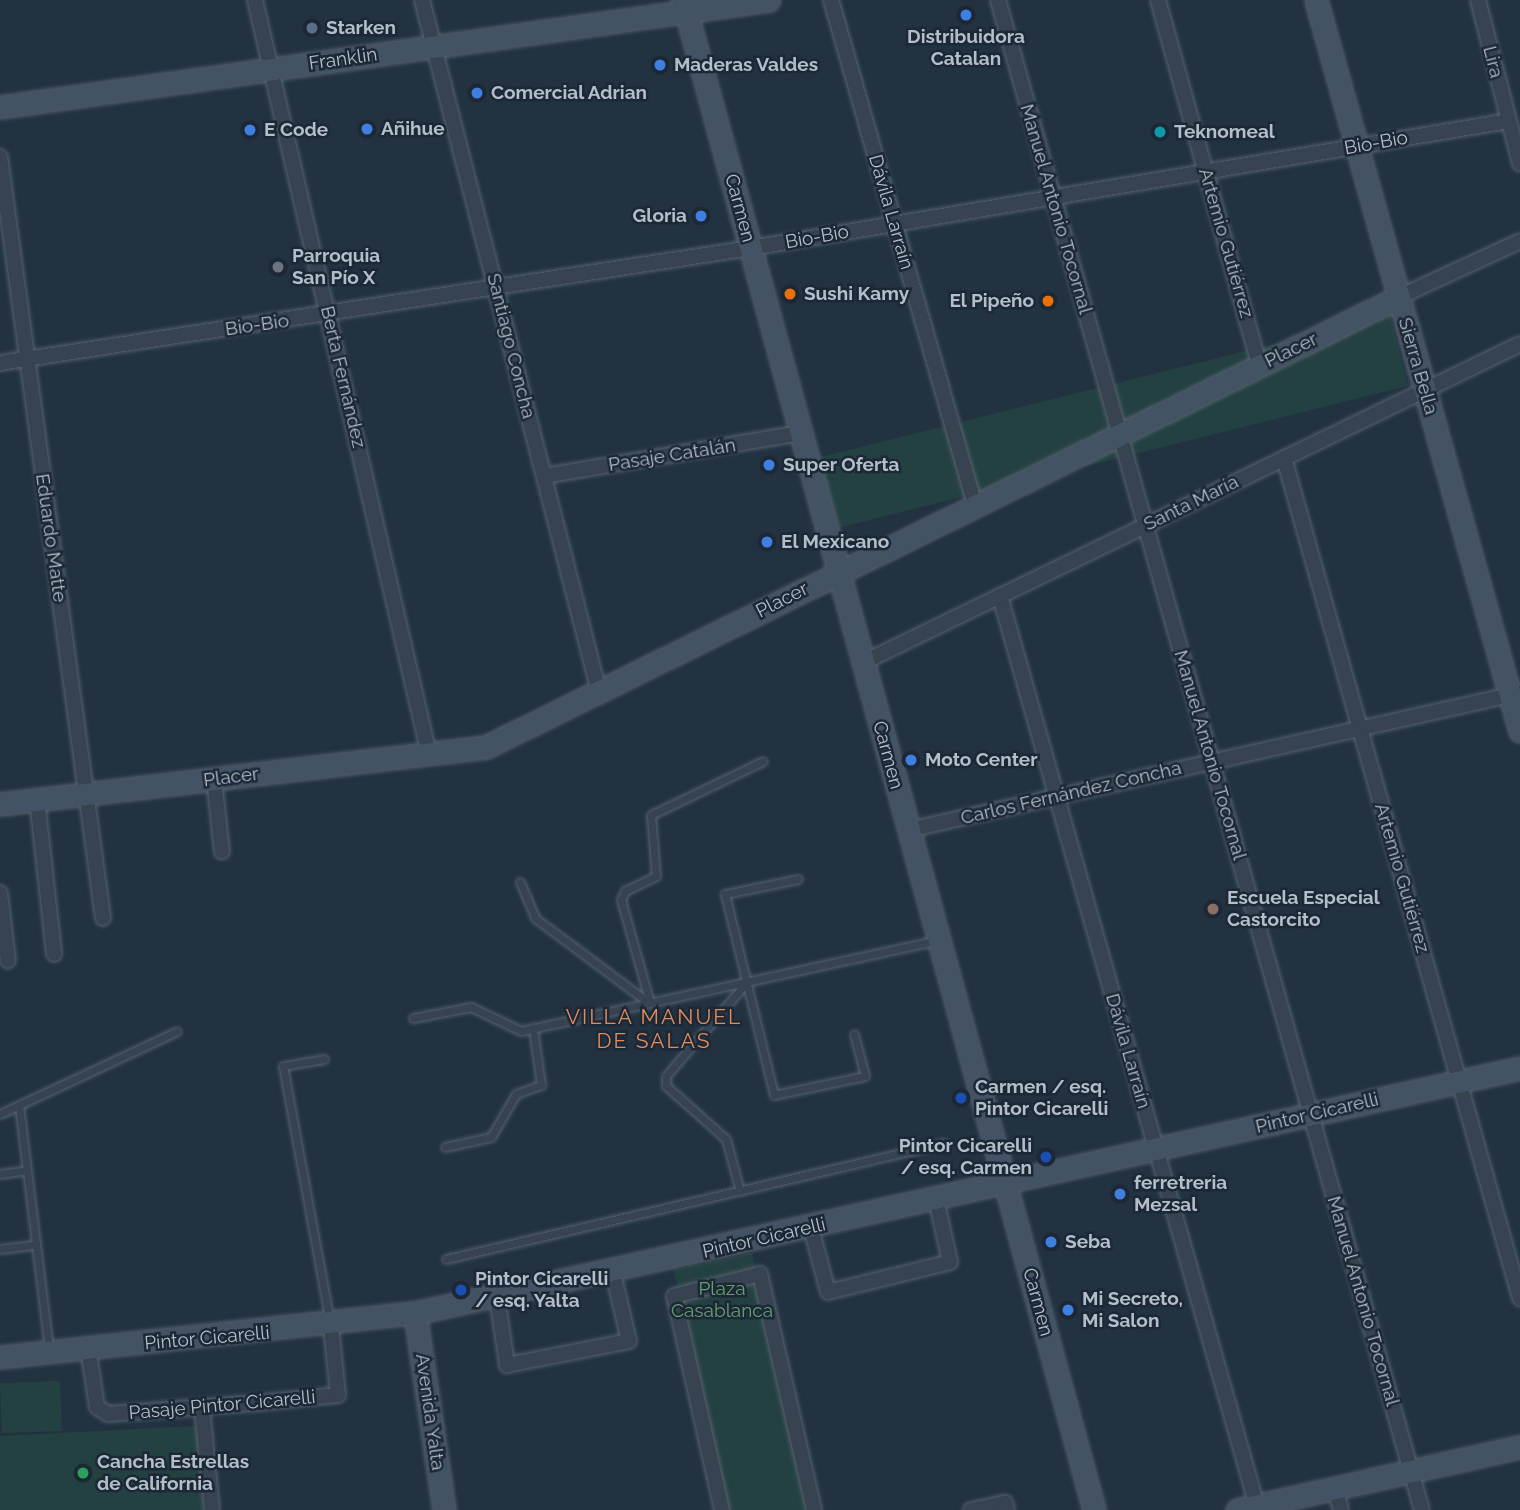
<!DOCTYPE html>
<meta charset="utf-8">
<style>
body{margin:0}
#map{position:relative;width:1520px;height:1510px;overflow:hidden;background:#223241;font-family:Raleway,sans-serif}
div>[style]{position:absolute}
.green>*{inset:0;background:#244142;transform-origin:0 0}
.roads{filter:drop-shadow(0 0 2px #55616e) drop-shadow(0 0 2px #55616e)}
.lane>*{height:7px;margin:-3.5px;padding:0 3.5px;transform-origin:3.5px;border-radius:3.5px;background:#374351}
.street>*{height:14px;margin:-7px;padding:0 7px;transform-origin:7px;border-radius:7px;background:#374351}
.secondary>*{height:21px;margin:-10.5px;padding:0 10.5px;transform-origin:10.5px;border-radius:10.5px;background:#445364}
.dots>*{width:19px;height:19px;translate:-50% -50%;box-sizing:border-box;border:4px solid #1c2836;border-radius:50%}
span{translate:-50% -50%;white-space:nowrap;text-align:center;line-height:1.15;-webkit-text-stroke:5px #1c2836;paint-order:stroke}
.poi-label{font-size:19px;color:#b3becb;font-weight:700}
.left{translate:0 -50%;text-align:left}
.right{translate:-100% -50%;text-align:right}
.street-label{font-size:19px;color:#b3becb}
.park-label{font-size:19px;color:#689f71}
.neighbourhood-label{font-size:21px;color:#df8b5b;letter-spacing:2px}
</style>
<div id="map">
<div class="green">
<div style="left:1390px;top:315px;width:73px;height:597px;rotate:76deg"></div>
<div style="left:752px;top:1253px;width:263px;height:80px;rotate:78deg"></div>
<div style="left:60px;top:1381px;width:50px;height:60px;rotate:88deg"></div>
<div style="clip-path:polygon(196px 1426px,204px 1510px,0 1510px,0 1436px)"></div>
</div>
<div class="roads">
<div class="lane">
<div style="left:798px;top:879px;width:75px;rotate:168.4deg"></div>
<div style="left:725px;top:894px;width:207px;rotate:76.3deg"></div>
<div style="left:774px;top:1095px;width:93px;rotate:-11.8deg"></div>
<div style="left:865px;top:1076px;width:43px;rotate:-104.7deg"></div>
<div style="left:520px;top:882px;width:39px;rotate:67deg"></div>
<div style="left:535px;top:918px;width:142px;rotate:36.7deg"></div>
<div style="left:650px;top:1003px;width:107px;rotate:-105.7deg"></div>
<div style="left:621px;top:900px;width:10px;rotate:-66deg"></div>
<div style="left:625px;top:891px;width:34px;rotate:-26deg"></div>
<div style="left:656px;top:876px;width:61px;rotate:-94.7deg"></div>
<div style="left:651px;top:815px;width:124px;rotate:-25.7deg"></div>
<div style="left:413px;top:1018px;width:59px;rotate:-10.7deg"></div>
<div style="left:471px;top:1007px;width:55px;rotate:25.6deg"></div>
<div style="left:521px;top:1031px;width:424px;rotate:-12.3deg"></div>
<div style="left:324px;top:1059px;width:42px;rotate:170.3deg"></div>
<div style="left:283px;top:1066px;width:259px;rotate:79.6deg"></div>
<div style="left:19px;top:1105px;width:245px;rotate:83deg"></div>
<div style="left:0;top:1114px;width:195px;rotate:-25.1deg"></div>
<div style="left:445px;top:1147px;width:47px;rotate:-12.3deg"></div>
<div style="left:491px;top:1137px;width:50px;rotate:-59.8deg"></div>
<div style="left:516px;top:1094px;width:27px;rotate:-20deg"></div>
<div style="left:541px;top:1085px;width:58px;rotate:-98deg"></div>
<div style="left:0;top:1174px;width:27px;rotate:-8deg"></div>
<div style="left:740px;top:1191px;width:54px;rotate:-105.1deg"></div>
<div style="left:726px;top:1139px;width:80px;rotate:-138.5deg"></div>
<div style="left:666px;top:1086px;width:10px;rotate:-90deg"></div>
<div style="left:666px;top:1076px;width:123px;rotate:-49.3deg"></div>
<div style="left:0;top:1249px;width:35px;rotate:-7deg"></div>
<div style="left:446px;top:1259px;width:511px;rotate:-13.11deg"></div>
</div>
<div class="street">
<div style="left:255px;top:0;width:774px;rotate:77.01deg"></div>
<div style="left:422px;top:0;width:714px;rotate:75.65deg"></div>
<div style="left:831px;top:0;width:525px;rotate:74.08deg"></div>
<div style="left:998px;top:0;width:1568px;rotate:74.32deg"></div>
<div style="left:1158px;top:0;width:379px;rotate:74.5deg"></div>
<div style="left:1478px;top:0;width:169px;rotate:75.6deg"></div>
<div style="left:0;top:157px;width:768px;rotate:82.29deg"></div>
<div style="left:1399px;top:297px;width:133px;rotate:-24.8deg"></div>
<div style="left:0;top:363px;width:760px;rotate:-8.71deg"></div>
<div style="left:751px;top:248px;width:768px;rotate:-9.52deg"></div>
<div style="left:1284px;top:458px;width:873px;rotate:74.31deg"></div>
<div style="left:544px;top:476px;width:261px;rotate:-9.5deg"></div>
<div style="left:1000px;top:596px;width:946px;rotate:74.23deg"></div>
<div style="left:862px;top:663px;width:731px;rotate:-25.86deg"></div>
<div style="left:214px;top:779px;width:73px;rotate:83.7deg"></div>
<div style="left:37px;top:799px;width:156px;rotate:83.7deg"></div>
<div style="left:908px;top:830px;width:626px;rotate:-12.64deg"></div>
<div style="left:0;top:893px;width:68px;rotate:83.3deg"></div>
<div style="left:811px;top:1228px;width:66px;rotate:75.1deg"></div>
<div style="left:828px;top:1292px;width:126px;rotate:-13.8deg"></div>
<div style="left:950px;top:1262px;width:65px;rotate:-102.5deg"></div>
<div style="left:497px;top:1297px;width:69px;rotate:81.6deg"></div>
<div style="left:507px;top:1365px;width:124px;rotate:-11.1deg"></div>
<div style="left:629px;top:1341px;width:70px;rotate:-103.2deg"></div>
<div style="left:88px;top:1348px;width:60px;rotate:81.3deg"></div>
<div style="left:97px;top:1407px;width:13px;rotate:32deg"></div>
<div style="left:108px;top:1414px;width:148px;rotate:-4.3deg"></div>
<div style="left:256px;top:1403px;width:82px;rotate:-5.6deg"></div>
<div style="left:338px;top:1395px;width:69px;rotate:-95.8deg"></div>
<div style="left:202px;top:1408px;width:102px;rotate:84.4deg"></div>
<div style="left:1335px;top:1488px;width:23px;rotate:75deg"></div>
<div style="left:722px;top:1510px;width:219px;rotate:-102.6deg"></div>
<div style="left:674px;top:1296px;width:89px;rotate:-14.3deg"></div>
<div style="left:760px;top:1274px;width:242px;rotate:77.1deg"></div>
<div style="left:971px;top:1510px;width:35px;rotate:-12deg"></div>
<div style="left:1005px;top:1503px;width:7px;rotate:74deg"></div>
</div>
<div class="secondary">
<div style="left:683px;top:0;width:1565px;rotate:74.77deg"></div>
<div style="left:1316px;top:0;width:759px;rotate:74.41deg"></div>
<div style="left:0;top:107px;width:776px;rotate:-7.92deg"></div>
<div style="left:0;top:804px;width:489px;rotate:-6.7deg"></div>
<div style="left:486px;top:747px;width:1018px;rotate:-26.24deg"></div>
<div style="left:415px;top:1313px;width:199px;rotate:81.6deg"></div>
<div style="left:0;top:1357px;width:417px;rotate:-6.1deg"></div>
<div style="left:415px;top:1313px;width:1132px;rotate:-12.5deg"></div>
<div style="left:1237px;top:1510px;width:290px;rotate:-12.6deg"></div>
</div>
</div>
<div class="dots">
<div style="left:966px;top:15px;background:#3f7fe0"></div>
<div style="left:312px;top:28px;background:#5c6f8a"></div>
<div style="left:660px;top:65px;background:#3f7fe0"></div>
<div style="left:477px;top:93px;background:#3f7fe0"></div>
<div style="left:367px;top:129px;background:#3f7fe0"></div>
<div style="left:250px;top:130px;background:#3f7fe0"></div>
<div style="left:1160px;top:132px;background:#0f9aa8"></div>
<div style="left:701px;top:216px;background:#3f7fe0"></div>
<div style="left:278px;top:267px;background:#6b7280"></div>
<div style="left:790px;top:294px;background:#e8710a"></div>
<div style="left:1048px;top:301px;background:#e8710a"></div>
<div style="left:769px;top:465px;background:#3f7fe0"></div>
<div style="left:767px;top:542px;background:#3f7fe0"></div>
<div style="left:911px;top:760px;background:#3f7fe0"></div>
<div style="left:1213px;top:909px;background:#8d6e63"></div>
<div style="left:961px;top:1098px;background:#1a4fb4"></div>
<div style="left:1046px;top:1157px;background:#1a4fb4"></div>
<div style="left:1120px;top:1194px;background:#3f7fe0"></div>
<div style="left:1051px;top:1242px;background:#3f7fe0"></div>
<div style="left:461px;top:1290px;background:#1a4fb4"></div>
<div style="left:1068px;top:1310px;background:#3f7fe0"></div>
<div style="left:83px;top:1473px;background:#2e9e5b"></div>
</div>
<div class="poi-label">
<span class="left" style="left:326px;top:28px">Starken</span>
<span style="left:966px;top:48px">Distribuidora<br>Catalan</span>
<span class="left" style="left:674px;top:65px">Maderas Valdes</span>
<span class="left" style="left:491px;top:93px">Comercial Adrian</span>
<span class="left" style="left:381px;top:129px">Añihue</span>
<span class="left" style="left:264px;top:130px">E Code</span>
<span class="left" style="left:1174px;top:132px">Teknomeal</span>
<span class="right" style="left:687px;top:216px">Gloria</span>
<span class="left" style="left:292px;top:267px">Parroquia<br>San Pío X</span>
<span class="left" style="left:804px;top:294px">Sushi Kamy</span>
<span class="right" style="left:1034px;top:301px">El Pipeño</span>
<span class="left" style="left:783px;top:465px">Super Oferta</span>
<span class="left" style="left:781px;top:542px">El Mexicano</span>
<span class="left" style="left:925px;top:760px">Moto Center</span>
<span class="left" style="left:1227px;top:909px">Escuela Especial<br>Castorcito</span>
<span class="left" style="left:975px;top:1098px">Carmen / esq.<br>Pintor Cicarelli</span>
<span class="right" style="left:1032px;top:1157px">Pintor Cicarelli<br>/ esq. Carmen</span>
<span class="left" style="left:1134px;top:1194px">ferretreria<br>Mezsal</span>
<span class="left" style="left:1065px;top:1242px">Seba</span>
<span class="left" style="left:475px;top:1290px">Pintor Cicarelli<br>/ esq. Yalta</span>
<span class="left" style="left:1082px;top:1310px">Mi Secreto,<br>Mi Salon</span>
<span class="left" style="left:97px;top:1473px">Cancha Estrellas<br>de California</span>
</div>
<div class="street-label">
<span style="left:343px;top:59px;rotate:-8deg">Franklin</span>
<span style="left:1493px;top:62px;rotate:76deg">Lira</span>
<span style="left:1376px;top:143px;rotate:-10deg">Bio-Bio</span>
<span style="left:740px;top:208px;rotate:75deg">Carmen</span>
<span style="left:1056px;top:209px;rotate:74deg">Manuel Antonio Tocornal</span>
<span style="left:891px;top:212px;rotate:74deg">Dávila Larraín</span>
<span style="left:817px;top:237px;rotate:-10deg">Bio-Bio</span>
<span style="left:1226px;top:243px;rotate:74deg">Artemio Gutiérrez</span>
<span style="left:257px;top:325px;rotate:-8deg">Bio-Bio</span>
<span style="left:511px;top:346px;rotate:76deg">Santiago Concha</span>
<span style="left:1291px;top:350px;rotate:-26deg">Placer</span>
<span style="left:1418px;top:366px;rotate:74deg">Sierra Bella</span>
<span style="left:343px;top:377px;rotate:77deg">Berta Fernández</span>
<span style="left:672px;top:455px;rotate:-9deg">Pasaje Catalán</span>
<span style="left:1191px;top:503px;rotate:-26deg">Santa María</span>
<span style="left:51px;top:538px;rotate:82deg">Eduardo Matte</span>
<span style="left:782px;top:600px;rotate:-27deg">Placer</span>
<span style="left:888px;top:755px;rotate:75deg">Carmen</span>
<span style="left:1210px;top:755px;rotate:74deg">Manuel Antonio Tocornal</span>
<span style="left:231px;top:777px;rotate:-7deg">Placer</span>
<span style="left:1071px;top:793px;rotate:-13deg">Carlos Fernández Concha</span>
<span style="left:1402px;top:878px;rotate:74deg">Artemio Gutiérrez</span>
<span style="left:1128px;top:1051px;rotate:74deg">Dávila Larraín</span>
<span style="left:1317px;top:1113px;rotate:-13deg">Pintor Cicarelli</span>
<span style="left:764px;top:1238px;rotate:-13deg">Pintor Cicarelli</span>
<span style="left:1363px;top:1301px;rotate:74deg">Manuel Antonio Tocornal</span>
<span style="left:1038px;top:1302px;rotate:75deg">Carmen</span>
<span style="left:207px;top:1338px;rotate:-5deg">Pintor Cicarelli</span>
<span style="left:222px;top:1405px;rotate:-5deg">Pasaje Pintor Cicarelli</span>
<span style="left:430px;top:1412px;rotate:82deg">Avenida Yalta</span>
</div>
<div class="park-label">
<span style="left:722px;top:1300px">Plaza<br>Casablanca</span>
</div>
<div class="neighbourhood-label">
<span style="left:654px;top:1029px">VILLA MANUEL<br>DE SALAS</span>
</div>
</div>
